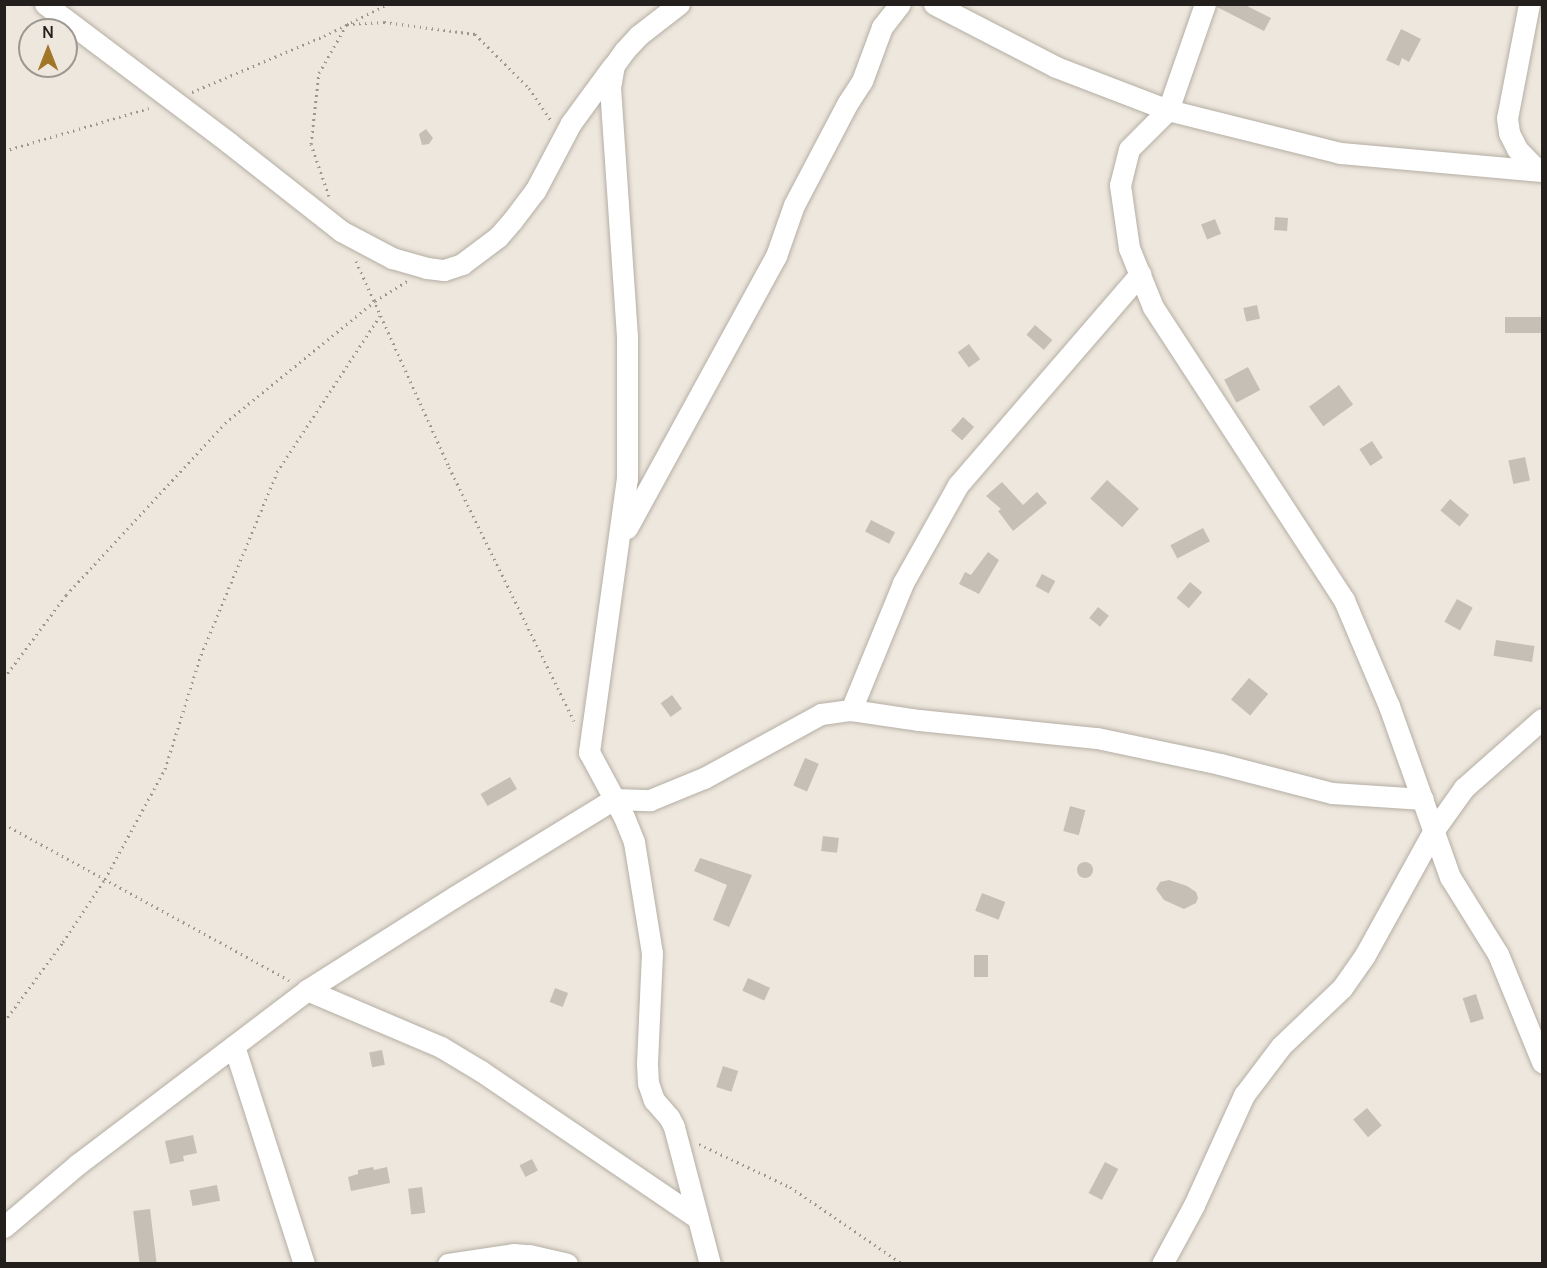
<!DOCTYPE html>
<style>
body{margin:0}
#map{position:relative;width:1547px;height:1268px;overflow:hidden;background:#eee7dd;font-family:Manrope,sans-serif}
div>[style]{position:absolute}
.building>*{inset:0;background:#c5bfb5;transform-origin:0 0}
.round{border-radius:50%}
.path>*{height:3px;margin-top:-1.5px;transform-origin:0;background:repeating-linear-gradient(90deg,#9b968f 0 1.5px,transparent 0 6px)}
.roads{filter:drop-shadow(0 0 2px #b4aea4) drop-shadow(0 0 2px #b4aea4)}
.minor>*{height:21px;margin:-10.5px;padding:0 10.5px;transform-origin:10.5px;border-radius:10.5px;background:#fff}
span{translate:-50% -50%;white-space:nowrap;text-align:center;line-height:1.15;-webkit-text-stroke:5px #eee7dd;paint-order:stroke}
.frame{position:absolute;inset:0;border:6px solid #221f1c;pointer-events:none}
.north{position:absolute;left:18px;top:18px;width:60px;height:60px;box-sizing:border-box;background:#eee7dd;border:2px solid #9c9790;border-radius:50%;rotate:0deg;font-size:16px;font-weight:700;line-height:24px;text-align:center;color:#221f1c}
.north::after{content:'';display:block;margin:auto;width:21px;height:27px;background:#a17626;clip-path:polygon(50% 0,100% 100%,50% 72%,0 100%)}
</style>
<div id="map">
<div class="building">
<div style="clip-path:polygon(1217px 4px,1243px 4px,1271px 18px,1264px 31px,1217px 7px)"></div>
<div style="clip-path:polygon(1401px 29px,1421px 39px,1409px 62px,1402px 58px,1399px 66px,1386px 60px)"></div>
<div style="clip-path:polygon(426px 129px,433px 138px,429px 144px,422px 145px,419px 134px)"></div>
<div style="left:1275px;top:217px;width:13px;height:13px;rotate:4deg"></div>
<div style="left:1215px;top:219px;width:16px;height:15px;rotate:68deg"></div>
<div style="left:1257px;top:305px;width:14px;height:14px;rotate:78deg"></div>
<div style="left:1542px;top:317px;width:16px;height:37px;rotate:90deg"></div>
<div style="left:1035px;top:325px;width:23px;height:13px;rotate:41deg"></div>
<div style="left:969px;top:344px;width:19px;height:14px;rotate:54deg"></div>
<div style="left:1248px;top:367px;width:26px;height:27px;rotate:62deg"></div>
<div style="left:1339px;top:385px;width:24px;height:37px;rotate:54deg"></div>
<div style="left:963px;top:417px;width:15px;height:18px;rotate:42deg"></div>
<div style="left:1372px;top:441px;width:20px;height:15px;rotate:57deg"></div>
<div style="left:1525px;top:457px;width:24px;height:17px;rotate:78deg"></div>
<div style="left:1107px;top:480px;width:43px;height:25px;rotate:42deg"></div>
<div style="clip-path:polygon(1002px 482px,1023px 505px,1037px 492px,1047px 503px,1013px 531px,998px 511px,1001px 509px,986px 496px)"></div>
<div style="left:1450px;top:499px;width:25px;height:15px;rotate:40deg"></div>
<div style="left:871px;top:520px;width:27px;height:13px;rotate:27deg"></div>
<div style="left:1203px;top:528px;width:15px;height:37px;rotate:62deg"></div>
<div style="clip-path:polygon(988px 552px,999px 560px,979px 594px,959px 584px,965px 572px,971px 575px)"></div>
<div style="left:1042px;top:574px;width:15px;height:14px;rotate:28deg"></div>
<div style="left:1190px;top:582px;width:16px;height:21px;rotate:40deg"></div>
<div style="left:1457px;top:599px;width:18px;height:26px;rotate:29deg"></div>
<div style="left:1098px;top:607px;width:14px;height:14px;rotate:39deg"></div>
<div style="left:1496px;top:640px;width:39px;height:16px;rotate:9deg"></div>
<div style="left:1249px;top:678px;width:25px;height:28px;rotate:40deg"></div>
<div style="left:672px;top:695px;width:17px;height:14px;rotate:54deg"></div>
<div style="left:805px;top:758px;width:15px;height:30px;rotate:23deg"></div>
<div style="left:510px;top:777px;width:14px;height:34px;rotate:60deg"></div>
<div style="left:1070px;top:806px;width:16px;height:26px;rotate:15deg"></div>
<div style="left:823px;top:836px;width:16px;height:15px;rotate:7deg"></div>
<div style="clip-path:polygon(700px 858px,752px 875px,729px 927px,713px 920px,727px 885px,694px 871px)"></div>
<div class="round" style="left:1077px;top:862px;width:16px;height:16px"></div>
<div style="clip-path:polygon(1169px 880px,1187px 886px,1196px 892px,1198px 898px,1196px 903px,1184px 909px,1164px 900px,1156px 889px,1160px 882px)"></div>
<div style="left:982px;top:893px;width:25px;height:19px;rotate:21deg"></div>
<div style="left:974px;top:955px;width:14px;height:22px"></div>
<div style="left:748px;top:978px;width:24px;height:14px;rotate:24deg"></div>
<div style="left:555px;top:988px;width:14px;height:15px;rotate:21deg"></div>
<div style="left:1476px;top:994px;width:26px;height:14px;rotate:72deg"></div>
<div style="left:382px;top:1050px;width:15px;height:13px;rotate:79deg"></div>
<div style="left:723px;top:1066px;width:16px;height:22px;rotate:18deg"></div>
<div style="left:1367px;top:1108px;width:23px;height:18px;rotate:50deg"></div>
<div style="clip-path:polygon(193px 1135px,197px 1153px,183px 1156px,184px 1161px,170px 1164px,165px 1141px)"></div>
<div style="left:532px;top:1159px;width:13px;height:14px;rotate:63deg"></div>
<div style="left:1105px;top:1162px;width:15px;height:35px;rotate:28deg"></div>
<div style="clip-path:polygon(373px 1167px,374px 1170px,387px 1167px,390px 1183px,351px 1191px,348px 1177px,358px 1174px,358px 1170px)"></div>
<div style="left:217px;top:1185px;width:16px;height:28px;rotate:79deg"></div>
<div style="left:422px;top:1187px;width:26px;height:14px;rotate:83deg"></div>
<div style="left:150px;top:1209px;width:54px;height:17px;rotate:83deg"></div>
</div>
<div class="path">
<div style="left:192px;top:92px;width:143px;rotate:-23deg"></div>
<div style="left:324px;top:36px;width:72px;rotate:-26.6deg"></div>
<div style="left:4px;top:151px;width:151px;rotate:-16.5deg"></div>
<div style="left:329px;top:196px;width:55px;rotate:-109.1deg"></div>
<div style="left:311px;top:144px;width:71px;rotate:-83.6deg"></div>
<div style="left:319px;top:73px;width:56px;rotate:-60.3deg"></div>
<div style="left:347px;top:24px;width:37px;rotate:-3deg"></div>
<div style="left:384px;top:22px;width:92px;rotate:7.5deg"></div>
<div style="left:475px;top:34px;width:76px;rotate:45deg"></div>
<div style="left:529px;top:88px;width:40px;rotate:56deg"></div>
<div style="left:356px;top:261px;width:226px;rotate:65.7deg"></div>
<div style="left:449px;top:467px;width:283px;rotate:63.8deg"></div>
<div style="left:4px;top:678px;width:104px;rotate:-53.2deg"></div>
<div style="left:66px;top:595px;width:234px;rotate:-47.2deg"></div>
<div style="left:225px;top:423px;width:193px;rotate:-39.1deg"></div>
<div style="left:375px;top:301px;width:38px;rotate:-32deg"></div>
<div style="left:4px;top:824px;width:325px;rotate:28.7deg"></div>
<div style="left:4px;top:1022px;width:99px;rotate:-53.6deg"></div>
<div style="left:63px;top:942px;width:76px;rotate:-56.3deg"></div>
<div style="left:105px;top:879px;width:125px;rotate:-61.4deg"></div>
<div style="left:165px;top:769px;width:120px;rotate:-72.5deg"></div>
<div style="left:201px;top:655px;width:198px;rotate:-67.4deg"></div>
<div style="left:277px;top:472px;width:187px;rotate:-56.6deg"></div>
<div style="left:699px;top:1144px;width:101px;rotate:25.3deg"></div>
<div style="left:790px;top:1187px;width:137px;rotate:34.3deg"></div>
</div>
<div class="roads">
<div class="minor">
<div style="left:45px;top:4px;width:229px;rotate:37deg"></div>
<div style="left:228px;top:142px;width:144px;rotate:38.2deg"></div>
<div style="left:341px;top:231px;width:58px;rotate:27.9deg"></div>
<div style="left:392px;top:258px;width:36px;rotate:16deg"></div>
<div style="left:427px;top:268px;width:17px;rotate:7deg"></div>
<div style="left:444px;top:270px;width:19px;rotate:-18deg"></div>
<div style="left:462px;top:264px;width:45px;rotate:-36.9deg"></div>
<div style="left:498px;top:237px;width:21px;rotate:-49deg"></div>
<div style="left:512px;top:221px;width:38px;rotate:-53deg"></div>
<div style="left:535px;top:191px;width:77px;rotate:-62.1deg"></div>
<div style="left:571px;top:123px;width:69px;rotate:-53.8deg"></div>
<div style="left:679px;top:4px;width:51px;rotate:142.2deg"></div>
<div style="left:639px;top:35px;width:21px;rotate:133deg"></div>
<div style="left:625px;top:50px;width:19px;rotate:126deg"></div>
<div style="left:614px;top:65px;width:22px;rotate:100deg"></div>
<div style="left:610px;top:87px;width:251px;rotate:86.1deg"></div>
<div style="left:627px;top:337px;width:141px;rotate:90deg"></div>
<div style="left:627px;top:478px;width:277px;rotate:97.9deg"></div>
<div style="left:589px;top:752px;width:74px;rotate:61.7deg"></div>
<div style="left:624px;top:817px;width:27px;rotate:68deg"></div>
<div style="left:634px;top:842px;width:112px;rotate:80.8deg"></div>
<div style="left:652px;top:953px;width:111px;rotate:92.6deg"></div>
<div style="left:647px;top:1064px;width:19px;rotate:87deg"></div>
<div style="left:648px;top:1083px;width:18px;rotate:71deg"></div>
<div style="left:654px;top:1100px;width:23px;rotate:49deg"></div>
<div style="left:669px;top:1117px;width:11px;rotate:63deg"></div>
<div style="left:674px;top:1127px;width:142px;rotate:75.3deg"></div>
<div style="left:934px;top:4px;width:137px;rotate:27.3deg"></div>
<div style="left:1056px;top:67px;width:120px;rotate:21deg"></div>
<div style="left:1168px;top:110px;width:177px;rotate:14deg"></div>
<div style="left:1340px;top:153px;width:203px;rotate:5.1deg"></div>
<div style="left:1205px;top:4px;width:112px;rotate:109.2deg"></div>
<div style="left:1168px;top:110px;width:55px;rotate:135deg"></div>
<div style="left:1129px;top:149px;width:37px;rotate:104deg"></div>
<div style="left:1120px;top:185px;width:64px;rotate:81.9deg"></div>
<div style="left:1129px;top:248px;width:64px;rotate:67.9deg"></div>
<div style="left:1153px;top:307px;width:350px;rotate:56.9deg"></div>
<div style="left:1344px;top:600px;width:115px;rotate:67deg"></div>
<div style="left:1389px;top:706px;width:182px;rotate:70.4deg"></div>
<div style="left:1450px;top:877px;width:91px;rotate:58.1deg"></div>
<div style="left:1498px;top:954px;width:117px;rotate:67.8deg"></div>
<div style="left:1529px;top:4px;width:116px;rotate:100.9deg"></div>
<div style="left:1507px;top:118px;width:15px;rotate:82deg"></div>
<div style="left:1509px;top:133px;width:18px;rotate:63deg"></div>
<div style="left:1517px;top:149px;width:29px;rotate:46deg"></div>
<div style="left:627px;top:528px;width:310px;rotate:-61.3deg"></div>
<div style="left:776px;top:256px;width:54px;rotate:-70.6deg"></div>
<div style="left:794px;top:205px;width:114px;rotate:-62.3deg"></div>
<div style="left:847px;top:104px;width:27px;rotate:-57deg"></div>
<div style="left:862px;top:81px;width:58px;rotate:-69.7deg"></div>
<div style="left:882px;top:27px;width:29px;rotate:-52deg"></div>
<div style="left:851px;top:710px;width:137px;rotate:-67.7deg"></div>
<div style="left:903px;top:583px;width:112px;rotate:-60.7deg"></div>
<div style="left:958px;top:485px;width:279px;rotate:-49.2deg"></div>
<div style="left:307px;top:990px;width:146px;rotate:23deg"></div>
<div style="left:441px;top:1047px;width:47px;rotate:31deg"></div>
<div style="left:481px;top:1071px;width:261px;rotate:34.2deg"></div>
<div style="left:234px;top:1046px;width:229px;rotate:72.2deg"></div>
<div style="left:4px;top:1227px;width:97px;rotate:-40.4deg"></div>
<div style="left:78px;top:1164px;width:288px;rotate:-37.2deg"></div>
<div style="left:307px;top:990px;width:174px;rotate:-32.3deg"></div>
<div style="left:454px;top:897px;width:188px;rotate:-31.5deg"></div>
<div style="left:614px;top:799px;width:36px;rotate:2deg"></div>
<div style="left:650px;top:800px;width:58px;rotate:-22.2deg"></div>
<div style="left:704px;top:778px;width:133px;rotate:-28.7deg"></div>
<div style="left:821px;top:714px;width:30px;rotate:-8deg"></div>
<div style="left:851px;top:710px;width:69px;rotate:8.4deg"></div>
<div style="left:919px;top:720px;width:179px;rotate:5.8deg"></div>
<div style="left:1097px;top:738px;width:126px;rotate:11.9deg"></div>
<div style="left:1220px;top:764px;width:116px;rotate:14.5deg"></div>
<div style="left:1332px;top:793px;width:91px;rotate:3.8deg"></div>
<div style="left:448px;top:1264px;width:66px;rotate:-8.7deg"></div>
<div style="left:513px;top:1254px;width:16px;rotate:4deg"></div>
<div style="left:529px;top:1255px;width:39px;rotate:13deg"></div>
<div style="left:1162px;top:1264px;width:67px;rotate:-61.5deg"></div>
<div style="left:1194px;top:1205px;width:121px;rotate:-65.6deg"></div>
<div style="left:1244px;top:1095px;width:61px;rotate:-52.9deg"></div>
<div style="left:1281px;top:1046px;width:84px;rotate:-43.6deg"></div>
<div style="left:1342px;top:988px;width:40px;rotate:-55.1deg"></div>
<div style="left:1365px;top:955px;width:143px;rotate:-61.1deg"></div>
<div style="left:1434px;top:830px;width:52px;rotate:-54.5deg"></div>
<div style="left:1464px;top:788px;width:104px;rotate:-41.5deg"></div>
</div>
</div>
<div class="frame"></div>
<div class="north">N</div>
</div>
